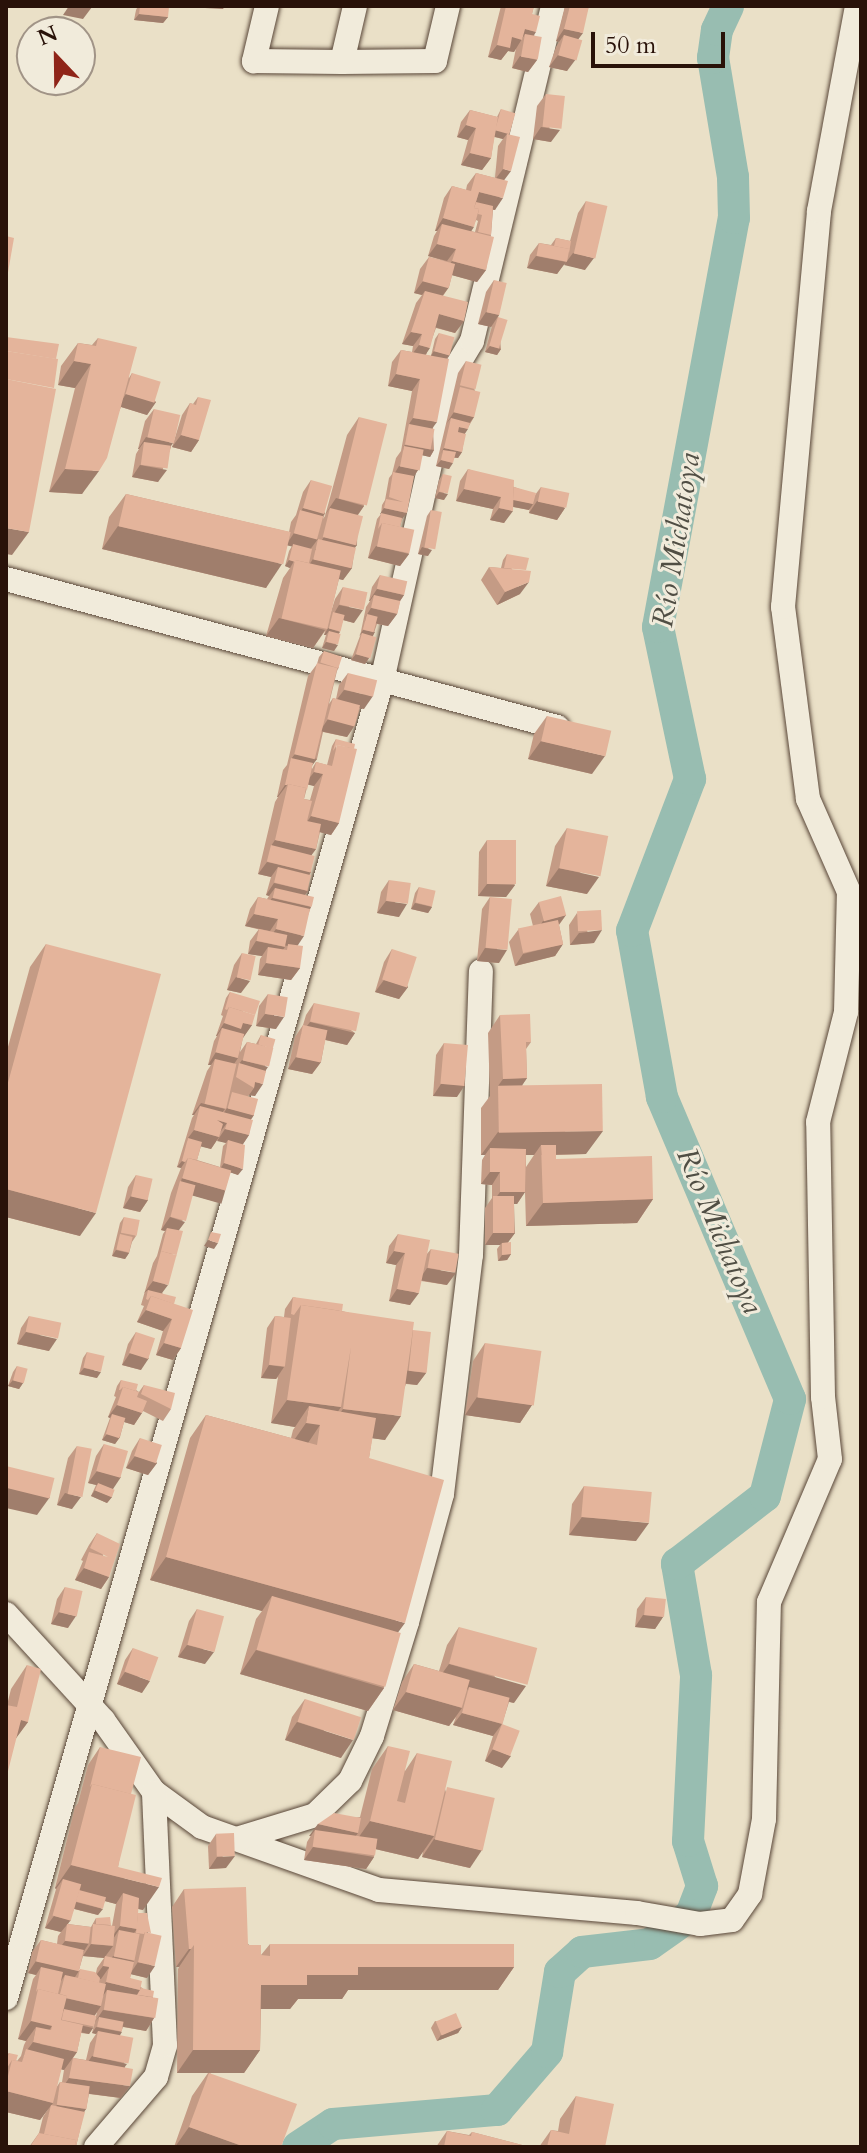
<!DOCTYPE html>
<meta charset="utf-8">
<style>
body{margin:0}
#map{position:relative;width:867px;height:2153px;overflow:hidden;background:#eae0c7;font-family:Cardo,serif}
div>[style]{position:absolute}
.river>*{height:32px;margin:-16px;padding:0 16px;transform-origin:16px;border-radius:16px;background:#98bdb1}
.roads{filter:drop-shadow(0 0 2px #594638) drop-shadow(0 0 2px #594638)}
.minor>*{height:24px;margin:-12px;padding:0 12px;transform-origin:12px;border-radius:12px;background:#f1ebdb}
.wall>*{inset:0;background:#c49b85}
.shaded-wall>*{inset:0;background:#a07e6c;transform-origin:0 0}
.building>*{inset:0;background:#e4b49b;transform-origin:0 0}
span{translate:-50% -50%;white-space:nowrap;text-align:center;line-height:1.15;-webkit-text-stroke:6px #f1ebdb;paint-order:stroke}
.water-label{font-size:30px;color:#504e44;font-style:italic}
.frame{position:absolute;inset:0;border:8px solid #291209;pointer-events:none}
.north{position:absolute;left:16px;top:16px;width:80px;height:80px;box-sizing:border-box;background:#f1ebdb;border:2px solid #a19487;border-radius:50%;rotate:338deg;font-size:22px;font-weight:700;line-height:32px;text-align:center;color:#291209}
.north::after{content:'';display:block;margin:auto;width:28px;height:36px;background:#8f2418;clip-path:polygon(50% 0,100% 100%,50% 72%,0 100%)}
.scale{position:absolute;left:591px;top:32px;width:134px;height:36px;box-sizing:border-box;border:4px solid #291209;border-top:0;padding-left:10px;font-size:24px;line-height:28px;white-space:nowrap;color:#291209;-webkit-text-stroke:6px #f1ebdb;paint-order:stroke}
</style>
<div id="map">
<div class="river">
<div style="left:298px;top:2147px;width:42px;rotate:-33.3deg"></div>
<div style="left:333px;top:2124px;width:165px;rotate:-4.9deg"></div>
<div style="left:497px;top:2110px;width:77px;rotate:-49.2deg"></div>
<div style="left:547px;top:2052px;width:81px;rotate:-80.8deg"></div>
<div style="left:560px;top:1972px;width:30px;rotate:-42deg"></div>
<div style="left:582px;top:1952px;width:68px;rotate:-6.7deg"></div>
<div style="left:650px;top:1944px;width:50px;rotate:-35.3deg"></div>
<div style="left:691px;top:1915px;width:31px;rotate:-69deg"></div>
<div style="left:702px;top:1886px;width:47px;rotate:-107.3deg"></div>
<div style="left:688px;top:1841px;width:166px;rotate:-87.2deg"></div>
<div style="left:696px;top:1675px;width:113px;rotate:-99.7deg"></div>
<div style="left:677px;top:1564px;width:111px;rotate:-37.7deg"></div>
<div style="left:765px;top:1496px;width:100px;rotate:-75.5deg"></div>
<div style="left:790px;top:1399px;width:328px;rotate:-113deg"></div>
<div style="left:662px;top:1097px;width:169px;rotate:-100.2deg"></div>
<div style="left:632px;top:931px;width:163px;rotate:-69.1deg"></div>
<div style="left:690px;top:779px;width:155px;rotate:-101.9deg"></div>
<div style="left:658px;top:627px;width:416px;rotate:-79.5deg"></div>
<div style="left:734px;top:218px;width:41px;rotate:-91.4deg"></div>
<div style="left:733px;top:177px;width:121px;rotate:-99.5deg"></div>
<div style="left:713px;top:58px;width:28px;rotate:-82deg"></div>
<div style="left:717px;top:30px;width:26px;rotate:-65deg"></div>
</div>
<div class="roads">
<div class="minor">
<div style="left:267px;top:6px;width:57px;rotate:103.3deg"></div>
<div style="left:254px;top:61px;width:88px;rotate:0.7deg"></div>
<div style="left:342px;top:62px;width:93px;rotate:-0.6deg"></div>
<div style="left:435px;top:61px;width:57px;rotate:-76.7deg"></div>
<div style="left:342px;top:62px;width:57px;rotate:-76.9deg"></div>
<div style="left:6px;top:579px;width:571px;rotate:15.03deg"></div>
<div style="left:6px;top:1614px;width:144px;rotate:47.5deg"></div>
<div style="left:103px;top:1720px;width:88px;rotate:54.7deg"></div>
<div style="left:154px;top:1792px;width:59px;rotate:36.1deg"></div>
<div style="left:202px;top:1827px;width:188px;rotate:19.6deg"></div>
<div style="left:379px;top:1890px;width:259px;rotate:5.1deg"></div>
<div style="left:637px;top:1913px;width:64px;rotate:9.9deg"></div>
<div style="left:700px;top:1924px;width:32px;rotate:-7deg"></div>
<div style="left:732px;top:1920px;width:32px;rotate:-55deg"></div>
<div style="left:750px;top:1894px;width:76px;rotate:-79.4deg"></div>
<div style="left:764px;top:1819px;width:217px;rotate:-88.7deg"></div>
<div style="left:769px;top:1602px;width:155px;rotate:-66.9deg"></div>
<div style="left:830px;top:1459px;width:62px;rotate:-96.4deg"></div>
<div style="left:823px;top:1397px;width:275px;rotate:-91deg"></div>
<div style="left:818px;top:1122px;width:114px;rotate:-75.7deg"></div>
<div style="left:846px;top:1012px;width:120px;rotate:-88.6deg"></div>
<div style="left:849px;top:892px;width:102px;rotate:-113.8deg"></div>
<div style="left:808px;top:799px;width:194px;rotate:-97.4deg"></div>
<div style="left:783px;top:607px;width:398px;rotate:-84.8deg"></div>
<div style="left:819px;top:211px;width:208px;rotate:-79.5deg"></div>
<div style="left:240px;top:1838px;width:78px;rotate:-17deg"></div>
<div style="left:315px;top:1815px;width:49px;rotate:-44.2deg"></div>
<div style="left:350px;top:1781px;width:50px;rotate:-63.9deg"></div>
<div style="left:372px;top:1736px;width:119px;rotate:-72.9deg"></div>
<div style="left:407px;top:1622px;width:133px;rotate:-74.7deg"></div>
<div style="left:442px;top:1494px;width:241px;rotate:-83.1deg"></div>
<div style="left:471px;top:1255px;width:284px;rotate:-88deg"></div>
<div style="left:6px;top:1998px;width:1370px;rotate:-74.07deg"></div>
<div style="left:382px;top:681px;width:282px;rotate:-77.5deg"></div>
<div style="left:443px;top:406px;width:37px;rotate:-73deg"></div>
<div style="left:454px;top:371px;width:35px;rotate:-59deg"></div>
<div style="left:472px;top:341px;width:345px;rotate:-76.4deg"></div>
<div style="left:96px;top:2147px;width:92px;rotate:-49.4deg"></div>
<div style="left:156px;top:2077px;width:33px;rotate:-74deg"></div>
<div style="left:165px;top:2045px;width:253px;rotate:-92.5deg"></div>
</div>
</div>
<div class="wall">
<div style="clip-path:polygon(138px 6px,140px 6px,168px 17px,163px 23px,134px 20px,136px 10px)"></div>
<div style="clip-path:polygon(501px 6px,534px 6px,532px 14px,537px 60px,528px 72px,512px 68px,516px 48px,514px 52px,508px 51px,501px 60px,488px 57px)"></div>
<div style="clip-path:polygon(565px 6px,589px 6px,567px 71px,549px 67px,556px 47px,559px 42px,556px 41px)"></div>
<div style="clip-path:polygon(546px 94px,551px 142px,533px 139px,537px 106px)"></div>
<div style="clip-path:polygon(evenodd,501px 109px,509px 134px,504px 180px,495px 210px,493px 210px,491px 235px,486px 270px,477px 282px,452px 275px,449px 287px,443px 296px,464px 321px,455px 333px,436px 328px,426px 355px,431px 356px,435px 339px,439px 333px,449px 355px,447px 359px,433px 428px,434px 450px,430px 457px,422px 455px,418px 470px,414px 476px,400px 527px,409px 554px,400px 566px,368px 558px,377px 519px,381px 514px,382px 505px,385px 500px,389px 478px,392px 474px,396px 458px,401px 451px,412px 391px,388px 386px,392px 362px,401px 350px,412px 352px,413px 346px,402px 344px,416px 303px,422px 295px,414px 293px,420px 269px,429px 257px,447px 262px,428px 256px,434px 236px,437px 231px,435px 231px,444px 198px,452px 186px,466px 190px,467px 185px,476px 173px,495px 178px,498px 146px,503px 139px,494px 137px,491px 158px,482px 170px,461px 165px,468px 140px,457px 137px,461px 122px,470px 110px,497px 117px,501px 109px,476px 220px,478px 221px,475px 232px,471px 231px,476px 220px)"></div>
<div style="clip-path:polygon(586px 201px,585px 270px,564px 264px,557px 274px,527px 268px,530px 255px,539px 243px,551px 245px,556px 238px,570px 241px,578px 213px)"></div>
<div style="clip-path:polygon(494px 280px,499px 315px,498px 317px,501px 349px,497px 355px,485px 352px,492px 326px,491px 327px,478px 324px,486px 292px)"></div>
<div style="clip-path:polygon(98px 338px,129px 378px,132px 373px,156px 402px,147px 415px,121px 407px,82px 494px,49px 492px,75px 388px,58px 385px,61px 366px,78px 343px,92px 345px)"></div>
<div style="clip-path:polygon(466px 361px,475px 391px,474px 417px,465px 433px,462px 452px,458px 458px,454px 458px,449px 469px,436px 466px,458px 373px)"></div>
<div style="clip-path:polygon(198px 397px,199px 440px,191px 452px,172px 447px,182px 415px,190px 403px,193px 404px)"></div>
<div style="clip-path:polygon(154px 409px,171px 447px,158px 482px,132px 477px,136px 454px,139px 449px,138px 449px,145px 421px)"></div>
<div style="clip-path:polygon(359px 417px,364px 506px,358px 515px,357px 545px,355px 547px,352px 568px,343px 580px,339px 579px,329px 618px,335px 599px,343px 587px,354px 623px,343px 620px,334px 651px,322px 648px,326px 635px,324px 635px,325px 631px,313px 648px,266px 636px,283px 578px,290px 568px,285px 566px,289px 551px,292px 546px,287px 545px,266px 588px,102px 549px,109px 517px,126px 494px,289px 532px,291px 522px,296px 515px,303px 492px,311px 480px,325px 513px,323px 519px,325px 516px,347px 435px)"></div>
<div style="clip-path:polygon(468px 469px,535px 495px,541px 487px,565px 508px,557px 520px,529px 513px,530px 507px,529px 510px,513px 507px,504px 523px,490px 520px,493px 509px,456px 501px,460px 481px)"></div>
<div style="clip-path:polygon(443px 474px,444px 500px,435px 498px,439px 480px)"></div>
<div style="clip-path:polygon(431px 510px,428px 556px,418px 554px,427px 516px)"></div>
<div style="clip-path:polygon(507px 554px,520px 594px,497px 605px,481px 580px,489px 567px,501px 568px,503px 560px)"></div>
<div style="clip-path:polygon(380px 575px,404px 595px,400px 601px,397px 614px,388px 626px,377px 624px,373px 636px,369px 658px,365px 664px,351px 660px,360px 636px,366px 607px,370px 601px,369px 601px,372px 587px)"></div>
<div style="clip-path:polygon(evenodd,324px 651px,339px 667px,337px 671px,329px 704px,333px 698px,336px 699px,339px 685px,348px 673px,364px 709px,360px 708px,355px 725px,347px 737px,323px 732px,317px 759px,312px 765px,312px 769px,316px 762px,327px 765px,332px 746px,336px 739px,339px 823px,331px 835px,320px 832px,316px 849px,311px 855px,311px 872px,310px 874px,308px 891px,305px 895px,311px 907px,297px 945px,300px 968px,291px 980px,258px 975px,260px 959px,262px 956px,248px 954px,250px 941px,259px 929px,261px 930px,245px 926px,250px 909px,258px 897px,267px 899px,269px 896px,266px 895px,271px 877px,258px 874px,275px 802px,278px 797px,277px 797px,283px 770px,287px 765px,308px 676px,317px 664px,319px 657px,324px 651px,308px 784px,314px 786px,310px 800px,304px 799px,308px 784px)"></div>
<div style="clip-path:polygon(547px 716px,592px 774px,528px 759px,534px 734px)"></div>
<div style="clip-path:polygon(567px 828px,587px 894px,546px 886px,555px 846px)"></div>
<div style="clip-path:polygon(487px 840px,515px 885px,506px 897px,478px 896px,479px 852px)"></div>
<div style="clip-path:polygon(389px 880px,399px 917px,377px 913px,381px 892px)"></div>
<div style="clip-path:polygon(419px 887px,432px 907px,428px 913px,411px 909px,415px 893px)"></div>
<div style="clip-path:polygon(490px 897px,499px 963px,477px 961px,482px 909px)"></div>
<div style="clip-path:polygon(539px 902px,566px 915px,559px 925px,563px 944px,555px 956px,515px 966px,509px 942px,518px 930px,533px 926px,530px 914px)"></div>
<div style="clip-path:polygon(577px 913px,594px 943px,570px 945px,569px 925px)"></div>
<div style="clip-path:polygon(46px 944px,80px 1236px,6px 1217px,6px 1054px,30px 967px)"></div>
<div style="clip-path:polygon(392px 949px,408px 987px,399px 999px,375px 992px,384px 962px)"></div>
<div style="clip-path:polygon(242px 953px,241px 993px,227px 990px,234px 965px)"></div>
<div style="clip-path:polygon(evenodd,230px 992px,252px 1025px,243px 1037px,240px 1052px,247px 1042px,256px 1044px,261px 1035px,266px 1071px,255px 1096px,249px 1095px,248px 1096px,254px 1115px,251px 1119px,249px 1135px,243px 1144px,238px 1175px,230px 1172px,225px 1190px,217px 1202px,192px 1195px,179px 1230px,162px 1293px,174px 1304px,181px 1348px,173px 1360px,156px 1355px,163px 1331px,137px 1322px,144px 1306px,141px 1305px,153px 1263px,157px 1256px,163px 1234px,165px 1231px,161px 1230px,171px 1193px,181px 1168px,177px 1167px,192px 1118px,194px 1115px,192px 1115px,207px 1071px,211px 1065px,208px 1065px,214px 1041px,217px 1036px,216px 1036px,223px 1016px,221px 1015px,226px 998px,230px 992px,217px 1140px,226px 1143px,223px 1146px,220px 1167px,197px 1160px,201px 1146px,211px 1149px,217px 1140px)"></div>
<div style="clip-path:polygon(268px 994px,276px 1029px,256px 1026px,259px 1006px)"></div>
<div style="clip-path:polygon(314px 1003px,355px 1033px,347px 1045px,325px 1040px,321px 1062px,312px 1074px,288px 1069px,295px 1037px,303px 1025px,306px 1015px)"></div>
<div style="clip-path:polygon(evenodd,500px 1015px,531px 1042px,526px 1049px,527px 1078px,522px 1085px,586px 1154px,556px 1155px,556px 1159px,653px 1199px,637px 1223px,526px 1226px,525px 1192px,517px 1204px,514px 1204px,515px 1233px,508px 1242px,511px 1254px,507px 1260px,498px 1261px,497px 1249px,500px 1245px,485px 1245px,485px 1208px,492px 1198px,492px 1185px,481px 1184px,482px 1160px,485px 1155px,481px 1155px,481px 1108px,490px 1096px,488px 1033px,500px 1015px,526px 1155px,534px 1155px,526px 1167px,526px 1155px)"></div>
<div style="clip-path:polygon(444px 1043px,457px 1097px,433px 1096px,436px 1055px)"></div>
<div style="clip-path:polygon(136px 1175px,148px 1200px,140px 1212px,123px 1208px,128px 1187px)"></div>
<div style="clip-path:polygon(124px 1217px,136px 1236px,132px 1242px,129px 1253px,125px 1259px,112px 1256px,120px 1223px)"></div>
<div style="clip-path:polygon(398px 1234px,426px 1255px,431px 1249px,447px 1285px,421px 1281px,410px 1305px,389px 1301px,396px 1265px,386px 1263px,389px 1246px)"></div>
<div style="clip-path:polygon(293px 1297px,342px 1311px,413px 1330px,426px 1373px,417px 1385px,406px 1384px,385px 1440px,372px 1438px,369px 1458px,398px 1632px,384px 1688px,368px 1711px,240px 1674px,256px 1619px,262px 1611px,150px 1580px,190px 1438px,206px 1415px,291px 1438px,293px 1430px,295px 1427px,271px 1423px,278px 1377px,276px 1379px,261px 1378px,267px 1328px,275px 1316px,284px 1317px,285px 1309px)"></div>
<div style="clip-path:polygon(29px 1316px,49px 1351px,17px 1344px,21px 1328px)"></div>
<div style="clip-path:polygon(136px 1332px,141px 1370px,122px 1365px,128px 1344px)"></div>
<div style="clip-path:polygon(485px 1343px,532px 1405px,520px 1423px,465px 1415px,473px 1361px)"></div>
<div style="clip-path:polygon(87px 1352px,97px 1378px,79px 1374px,83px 1358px)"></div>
<div style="clip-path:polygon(17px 1366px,23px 1383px,19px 1389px,8px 1386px,13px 1372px)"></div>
<div style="clip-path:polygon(121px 1380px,139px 1392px,144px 1385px,171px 1409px,163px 1421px,143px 1411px,134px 1425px,124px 1422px,120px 1437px,115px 1444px,102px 1440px,110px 1418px,108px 1417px,116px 1397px,114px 1396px,117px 1386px)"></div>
<div style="clip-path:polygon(140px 1438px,157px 1463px,148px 1475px,126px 1468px,132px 1451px)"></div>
<div style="clip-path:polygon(104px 1444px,113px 1489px,112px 1497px,107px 1503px,91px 1496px,96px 1485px,88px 1483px,96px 1456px)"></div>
<div style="clip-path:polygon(77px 1446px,72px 1509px,57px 1505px,68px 1458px)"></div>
<div style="clip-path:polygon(584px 1486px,636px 1541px,569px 1535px,572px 1504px)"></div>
<div style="clip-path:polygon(97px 1533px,109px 1577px,101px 1589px,75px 1580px,83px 1561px,81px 1560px,89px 1545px)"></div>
<div style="clip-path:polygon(65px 1587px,68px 1628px,51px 1624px,57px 1599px)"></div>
<div style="clip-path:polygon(646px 1597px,663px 1617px,655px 1629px,635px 1627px,637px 1609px)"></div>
<div style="clip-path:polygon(197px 1609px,205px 1664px,178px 1657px,189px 1621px)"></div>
<div style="clip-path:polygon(459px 1627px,514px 1703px,509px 1702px,502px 1724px,502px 1768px,485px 1761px,493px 1736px,453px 1725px,456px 1717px,449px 1726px,393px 1710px,402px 1682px,414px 1664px,439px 1671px,447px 1645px)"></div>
<div style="clip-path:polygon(133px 1648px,142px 1693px,117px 1684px,125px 1660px)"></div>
<div style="clip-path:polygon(27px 1665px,28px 1722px,16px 1738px,7px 1705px,11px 1689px)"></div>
<div style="clip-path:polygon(305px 1699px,341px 1758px,285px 1740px,292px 1717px)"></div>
<div style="clip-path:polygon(388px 1746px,405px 1771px,417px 1753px,445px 1789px,470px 1868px,422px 1857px,423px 1851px,418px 1859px,375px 1849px,374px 1857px,366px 1869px,304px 1860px,307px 1842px,318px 1824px,360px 1817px,372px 1769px)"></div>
<div style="clip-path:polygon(evenodd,100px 1747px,131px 1794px,118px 1867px,143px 1910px,138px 1909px,138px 1913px,147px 1913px,147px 1978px,131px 1974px,130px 1978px,153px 1997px,154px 2018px,146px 2031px,123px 2027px,120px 2035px,125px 2067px,121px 2098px,89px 2094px,86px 2109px,84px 2112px,76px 2147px,21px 2147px,22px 2145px,29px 2147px,39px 2133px,43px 2117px,50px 2106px,40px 2120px,6px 2112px,6px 2056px,9px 2053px,17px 2061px,21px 2056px,24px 2045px,26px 2041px,18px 2039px,33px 1979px,36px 1975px,28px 1973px,32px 1952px,41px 1940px,57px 1944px,58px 1936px,61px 1932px,45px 1928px,56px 1889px,55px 1888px,75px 1807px,78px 1803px,88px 1765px,100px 1747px,105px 1901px,116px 1904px,112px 1926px,96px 1918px,91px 1927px,68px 1924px,74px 1909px,98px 1915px,105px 1901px,100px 1747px,83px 1956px,104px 1958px,97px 1968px,96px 1973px,79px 1970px,83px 1956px,100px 1747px,97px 2012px,92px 2033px,96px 2034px,90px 2043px,86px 2060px,73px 2058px,77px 2052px,81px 2033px,89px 2034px,93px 2028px,95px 2015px,97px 2012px,100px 1747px,61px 2069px,64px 2070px,62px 2082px,60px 2082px,56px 2088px,61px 2069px)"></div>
<div style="clip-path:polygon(216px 1834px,226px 1868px,209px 1869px,208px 1846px)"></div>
<div style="clip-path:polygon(184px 1889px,261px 1955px,270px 1944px,514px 1967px,498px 1990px,348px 1990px,342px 1999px,298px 1999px,290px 2009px,261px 2009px,260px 2050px,244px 2073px,210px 2073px,281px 2147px,174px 2147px,192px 2096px,208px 2073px,177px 2073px,178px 1969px,179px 1967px,176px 1967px,172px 1907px)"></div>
<div style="clip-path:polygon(435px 2021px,462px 2027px,458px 2033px,437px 2041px,431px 2028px)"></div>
<div style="clip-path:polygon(576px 2096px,605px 2147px,539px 2147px,551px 2130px,558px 2131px,560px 2119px)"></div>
<div style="clip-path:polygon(447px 2131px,469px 2135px,472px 2132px,530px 2147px,436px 2147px)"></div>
</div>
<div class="shaded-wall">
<div style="clip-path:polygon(69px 6px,87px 6px,92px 7px,83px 19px,63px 15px)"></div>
<div style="clip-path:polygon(207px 6px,225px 6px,223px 9px,205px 8px)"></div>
<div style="clip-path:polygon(139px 14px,168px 17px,163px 23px,134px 20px)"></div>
<div style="clip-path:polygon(525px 29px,536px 32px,528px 44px,525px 34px,514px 52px,508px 51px,501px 60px,488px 57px,497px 45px)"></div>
<div style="clip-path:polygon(564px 29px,583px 33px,574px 45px,564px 35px,559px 42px,556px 41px)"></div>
<div style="clip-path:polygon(558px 55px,576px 59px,567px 71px,549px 67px)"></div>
<div style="clip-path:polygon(520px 56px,537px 60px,528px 72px,512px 68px)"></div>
<div style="clip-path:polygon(466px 125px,476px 128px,468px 140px,457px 137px)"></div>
<div style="clip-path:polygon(541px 127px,560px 130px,551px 142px,533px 139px)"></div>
<div style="clip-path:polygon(496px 130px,510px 133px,507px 134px,503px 139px,492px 136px)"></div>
<div style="clip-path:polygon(470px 153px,491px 158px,482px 170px,461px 165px)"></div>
<div style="clip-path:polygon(503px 169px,511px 171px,502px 183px,494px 181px)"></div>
<div style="clip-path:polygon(479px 192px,503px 198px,495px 210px,475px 205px)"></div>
<div style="clip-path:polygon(443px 218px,474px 227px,466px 239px,442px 224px,437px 231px,435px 231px)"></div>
<div style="clip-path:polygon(437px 244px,456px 249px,447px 261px,428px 256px)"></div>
<div style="clip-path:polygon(573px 253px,594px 258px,585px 270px,564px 265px)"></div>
<div style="clip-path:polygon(536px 256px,566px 262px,557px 274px,527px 268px)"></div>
<div style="clip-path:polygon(452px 261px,486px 270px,477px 282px,444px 273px)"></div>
<div style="clip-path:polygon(423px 281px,449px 287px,440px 299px,425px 291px,422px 295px,414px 293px)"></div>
<div style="clip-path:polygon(486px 312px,499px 315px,491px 327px,478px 324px)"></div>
<div style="clip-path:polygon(439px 314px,464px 321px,455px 333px,431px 326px)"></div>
<div style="clip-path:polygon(411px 332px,422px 334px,413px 346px,402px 344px)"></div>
<div style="clip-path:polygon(419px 345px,430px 348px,422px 360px,410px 357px)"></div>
<div style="clip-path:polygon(490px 346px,501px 349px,497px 355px,485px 352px)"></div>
<div style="clip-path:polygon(434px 351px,449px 355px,445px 361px,430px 357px)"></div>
<div style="clip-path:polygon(74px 361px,91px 364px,75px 388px,58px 385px)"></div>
<div style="clip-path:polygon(396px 374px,420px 379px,412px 391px,388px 386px)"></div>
<div style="clip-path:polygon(126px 394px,156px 402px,147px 415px,118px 406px)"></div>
<div style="clip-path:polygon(454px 412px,474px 417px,465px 429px,451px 418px,446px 424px)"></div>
<div style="clip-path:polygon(413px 418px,437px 422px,428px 434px,409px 424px)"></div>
<div style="clip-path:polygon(459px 427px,468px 429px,464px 435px,455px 433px)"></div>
<div style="clip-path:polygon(181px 435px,199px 440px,191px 452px,172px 447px)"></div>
<div style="clip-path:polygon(146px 437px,173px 443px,165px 455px,144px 442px,139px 449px,138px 449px)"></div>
<div style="clip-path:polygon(405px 445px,434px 450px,430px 457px,403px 451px,404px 446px,400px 451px)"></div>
<div style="clip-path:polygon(444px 448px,462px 452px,458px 458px,442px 455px,443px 450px,440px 454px)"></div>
<div style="clip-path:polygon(441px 460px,453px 463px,449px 469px,436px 466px)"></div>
<div style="clip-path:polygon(140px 465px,167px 470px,158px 482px,132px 477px)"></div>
<div style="clip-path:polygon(399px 466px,418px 470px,410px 483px,393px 476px)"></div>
<div style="clip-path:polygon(65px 469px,99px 471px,82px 494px,49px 492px)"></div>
<div style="clip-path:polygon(464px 489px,501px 497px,493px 509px,456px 501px)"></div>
<div style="clip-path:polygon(439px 492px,448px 494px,444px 500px,435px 498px)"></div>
<div style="clip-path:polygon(336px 498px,364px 506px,351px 524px,330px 508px,324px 516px)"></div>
<div style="clip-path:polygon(508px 498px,533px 504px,529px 510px,504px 505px)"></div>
<div style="clip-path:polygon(537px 501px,565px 508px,557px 520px,529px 513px)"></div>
<div style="clip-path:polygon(303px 508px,325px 513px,316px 526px,299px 514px)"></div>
<div style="clip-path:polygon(384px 508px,407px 513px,402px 519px,380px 514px)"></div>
<div style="clip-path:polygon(499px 508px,513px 511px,504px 523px,490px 520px)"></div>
<div style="clip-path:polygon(118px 526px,282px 564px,266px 588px,102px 549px)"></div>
<div style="clip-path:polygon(6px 528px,29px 532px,12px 555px,6px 554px)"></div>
<div style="clip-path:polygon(294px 533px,318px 539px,309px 551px,286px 545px)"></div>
<div style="clip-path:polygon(324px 537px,357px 545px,348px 557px,315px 550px)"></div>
<div style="clip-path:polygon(376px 546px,409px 554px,400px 566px,368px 558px)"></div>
<div style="clip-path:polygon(422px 547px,432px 550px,428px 556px,418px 554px)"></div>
<div style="clip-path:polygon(313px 559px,352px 568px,343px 580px,305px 571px)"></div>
<div style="clip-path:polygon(289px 560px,294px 561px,290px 568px,285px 566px)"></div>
<div style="clip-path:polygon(529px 582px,520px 594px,497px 605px,505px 592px)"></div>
<div style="clip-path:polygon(377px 589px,404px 595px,396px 607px,374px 595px,370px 601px,369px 601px)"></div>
<div style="clip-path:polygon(339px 605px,363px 610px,354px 623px,332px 617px)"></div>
<div style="clip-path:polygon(371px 608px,397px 614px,388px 626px,365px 621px,367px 614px,363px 621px)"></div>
<div style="clip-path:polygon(279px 618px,325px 630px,313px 648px,266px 636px)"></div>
<div style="clip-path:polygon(328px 628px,340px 632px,335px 638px,329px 631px,326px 635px,324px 635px)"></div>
<div style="clip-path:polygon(363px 630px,375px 632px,371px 639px,362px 633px,359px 636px)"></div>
<div style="clip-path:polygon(326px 642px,338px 645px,334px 651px,322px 648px)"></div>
<div style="clip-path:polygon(356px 654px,369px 658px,365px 664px,351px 660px)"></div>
<div style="clip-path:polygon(344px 690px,373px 696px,364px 709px,335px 702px)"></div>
<div style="clip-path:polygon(328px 719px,355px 725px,347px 737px,320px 731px)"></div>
<div style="clip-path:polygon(541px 741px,605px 756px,592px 774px,528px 759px)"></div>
<div style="clip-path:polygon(295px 754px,317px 759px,308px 771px,291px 759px)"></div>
<div style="clip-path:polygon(314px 772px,323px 774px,314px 786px,305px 784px)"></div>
<div style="clip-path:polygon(285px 785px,287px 785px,278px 797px,277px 797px)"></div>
<div style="clip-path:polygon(311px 816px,339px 823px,331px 835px,303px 828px)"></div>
<div style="clip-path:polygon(275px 840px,316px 849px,303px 867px,271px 846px)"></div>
<div style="clip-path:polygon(267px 862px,311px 872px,303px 884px,278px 867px,271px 877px,258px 874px)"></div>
<div style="clip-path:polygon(559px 868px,599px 877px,587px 894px,546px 886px)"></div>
<div style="clip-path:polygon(274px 883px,308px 891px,299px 903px,275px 888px,269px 896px,266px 895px)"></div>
<div style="clip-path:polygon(487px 884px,515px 885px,506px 897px,478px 896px)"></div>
<div style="clip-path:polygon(272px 898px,311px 907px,303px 919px,264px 910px)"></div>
<div style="clip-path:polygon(386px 901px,407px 904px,399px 917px,377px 913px)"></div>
<div style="clip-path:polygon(415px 903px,432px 907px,428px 913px,411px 909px)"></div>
<div style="clip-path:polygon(254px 914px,278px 919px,270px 931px,245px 926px)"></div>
<div style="clip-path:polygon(566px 915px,557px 927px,535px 933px,543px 921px)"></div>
<div style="clip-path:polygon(276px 929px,304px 936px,296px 948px,267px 941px)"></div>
<div style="clip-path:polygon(602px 930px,594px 943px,570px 945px,579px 933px)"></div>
<div style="clip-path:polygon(256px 941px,285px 947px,276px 959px,268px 947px,262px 956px,248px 954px)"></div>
<div style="clip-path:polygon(563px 944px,555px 956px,515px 966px,523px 954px)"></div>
<div style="clip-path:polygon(485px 948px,507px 950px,499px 963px,477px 961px)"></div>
<div style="clip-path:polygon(266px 963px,300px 968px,291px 980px,258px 975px)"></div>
<div style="clip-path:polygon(236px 977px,250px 981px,241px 993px,227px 990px)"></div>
<div style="clip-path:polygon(384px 980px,408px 987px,399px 999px,375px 992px)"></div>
<div style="clip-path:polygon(265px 1014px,284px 1017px,276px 1029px,256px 1026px)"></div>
<div style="clip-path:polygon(310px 1022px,355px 1033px,347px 1045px,301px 1034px)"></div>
<div style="clip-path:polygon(224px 1023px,243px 1023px,252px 1025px,243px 1038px,222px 1028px,217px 1036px,216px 1036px)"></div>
<div style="clip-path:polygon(216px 1052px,238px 1058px,230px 1070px,215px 1059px,211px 1065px,208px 1065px)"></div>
<div style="clip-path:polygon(296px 1057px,321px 1062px,312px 1074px,288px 1069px)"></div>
<div style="clip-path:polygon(242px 1060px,268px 1067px,260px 1079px,239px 1064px)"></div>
<div style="clip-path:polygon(527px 1078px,515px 1096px,498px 1086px,503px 1079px)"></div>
<div style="clip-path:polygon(255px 1082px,263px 1084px,255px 1096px,249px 1095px,254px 1088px)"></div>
<div style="clip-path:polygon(441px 1084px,465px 1085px,457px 1097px,433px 1096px)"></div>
<div style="clip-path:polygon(201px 1103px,225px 1109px,217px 1120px,227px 1123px,218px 1135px,200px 1106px,194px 1115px,192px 1115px)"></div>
<div style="clip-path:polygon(227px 1108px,254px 1115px,246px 1127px,219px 1120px)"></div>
<div style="clip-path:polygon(225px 1129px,249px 1135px,241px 1147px,228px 1140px,226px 1143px,217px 1141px)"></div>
<div style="clip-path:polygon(194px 1130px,219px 1137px,211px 1149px,187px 1143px,188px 1138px,185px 1142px)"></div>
<div style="clip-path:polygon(603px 1131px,586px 1154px,541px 1155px,541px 1145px,534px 1155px,490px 1155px,490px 1148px,485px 1155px,481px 1155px,498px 1132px)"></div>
<div style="clip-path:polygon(182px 1161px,185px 1162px,181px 1168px,177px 1167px)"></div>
<div style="clip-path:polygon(224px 1163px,243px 1169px,238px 1175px,220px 1169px)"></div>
<div style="clip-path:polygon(490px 1172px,500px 1172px,492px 1185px,481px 1184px)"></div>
<div style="left:182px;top:1178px;width:45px;height:14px;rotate:16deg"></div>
<div style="clip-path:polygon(6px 1189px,96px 1213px,80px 1236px,6px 1217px)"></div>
<div style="clip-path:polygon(500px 1192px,525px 1192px,517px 1204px,493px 1204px,493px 1202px)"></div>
<div style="clip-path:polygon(131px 1196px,148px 1200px,140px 1212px,123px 1208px)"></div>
<div style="clip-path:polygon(653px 1199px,637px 1223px,526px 1226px,543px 1203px)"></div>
<div style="clip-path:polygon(170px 1217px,185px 1222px,176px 1234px,167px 1228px,165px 1231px,161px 1230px)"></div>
<div style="clip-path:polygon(493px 1233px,515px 1233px,506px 1245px,502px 1243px,500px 1245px,485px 1245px)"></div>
<div style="clip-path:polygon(208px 1240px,218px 1243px,214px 1249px,204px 1246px)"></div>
<div style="clip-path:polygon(116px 1250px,129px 1253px,125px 1259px,112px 1256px)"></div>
<div style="clip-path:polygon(394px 1251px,405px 1253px,396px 1265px,386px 1263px)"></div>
<div style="clip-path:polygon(511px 1254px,507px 1260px,498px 1261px,502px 1255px)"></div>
<div style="clip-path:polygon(427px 1268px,456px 1273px,447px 1285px,419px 1280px)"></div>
<div style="clip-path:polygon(153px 1281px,168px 1285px,159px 1297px,148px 1290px,144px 1293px)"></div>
<div style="clip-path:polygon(397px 1289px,419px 1293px,410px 1305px,389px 1301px)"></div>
<div style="clip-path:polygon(146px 1310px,172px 1319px,163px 1331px,137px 1322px)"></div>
<div style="clip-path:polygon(26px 1332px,57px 1339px,49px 1351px,17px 1344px)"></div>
<div style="clip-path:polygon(164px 1343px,181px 1348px,173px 1360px,156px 1355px)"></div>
<div style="clip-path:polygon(130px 1353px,149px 1358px,141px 1370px,122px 1365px)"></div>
<div style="clip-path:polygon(269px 1365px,284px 1367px,276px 1379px,261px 1378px)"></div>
<div style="clip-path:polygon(84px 1368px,101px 1372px,97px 1378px,79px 1374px)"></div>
<div style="clip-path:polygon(403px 1370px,426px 1373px,417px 1385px,394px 1382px)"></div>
<div style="clip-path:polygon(13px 1380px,23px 1383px,19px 1389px,8px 1386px)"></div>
<div style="clip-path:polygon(477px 1397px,532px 1405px,520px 1423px,465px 1415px)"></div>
<div style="clip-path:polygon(287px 1400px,341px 1407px,325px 1431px,320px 1425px,304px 1449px,290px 1446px,306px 1423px,309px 1406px,295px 1427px,271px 1423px)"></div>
<div style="clip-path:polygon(117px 1405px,142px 1413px,134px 1425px,111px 1418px,112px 1414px,110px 1418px,108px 1417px)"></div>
<div style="clip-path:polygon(343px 1409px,401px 1416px,385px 1440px,327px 1432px)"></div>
<div style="clip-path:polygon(107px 1434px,120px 1437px,115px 1444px,102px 1440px)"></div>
<div style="clip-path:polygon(135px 1456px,157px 1463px,148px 1475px,126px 1468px)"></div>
<div style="clip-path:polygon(97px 1471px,121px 1477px,113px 1489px,88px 1483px)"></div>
<div style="clip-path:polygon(6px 1487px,50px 1497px,37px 1515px,6px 1508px)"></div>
<div style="clip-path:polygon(95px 1490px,112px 1497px,107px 1503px,91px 1496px)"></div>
<div style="clip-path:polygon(65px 1493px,81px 1497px,72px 1509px,57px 1505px)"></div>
<div style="clip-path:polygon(582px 1517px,649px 1523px,636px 1541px,569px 1535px)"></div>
<div style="clip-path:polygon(166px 1557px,405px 1623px,388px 1646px,272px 1596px,262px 1611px,150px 1580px)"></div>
<div style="clip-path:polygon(84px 1568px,109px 1577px,101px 1589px,75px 1580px)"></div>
<div style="clip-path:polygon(59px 1612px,76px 1616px,68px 1628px,51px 1624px)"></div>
<div style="clip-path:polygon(643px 1615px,663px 1617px,655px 1629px,635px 1627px)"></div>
<div style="clip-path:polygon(187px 1645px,214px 1652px,205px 1664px,178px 1657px)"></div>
<div style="clip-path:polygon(256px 1650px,384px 1688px,368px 1711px,240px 1674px)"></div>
<div style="clip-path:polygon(449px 1664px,526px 1686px,514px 1703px,468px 1691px,469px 1687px,467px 1690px,436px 1682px)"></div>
<div style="clip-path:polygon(125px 1672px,150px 1681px,142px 1693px,117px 1684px)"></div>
<div style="clip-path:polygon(406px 1692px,462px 1708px,449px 1726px,393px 1710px)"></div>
<div style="clip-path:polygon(462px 1713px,502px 1724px,493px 1736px,453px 1725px)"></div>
<div style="clip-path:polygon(21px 1720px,28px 1722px,11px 1745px)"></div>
<div style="clip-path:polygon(297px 1722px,353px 1740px,341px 1758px,285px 1740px)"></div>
<div style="clip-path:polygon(493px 1749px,511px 1756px,502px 1768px,485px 1761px)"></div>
<div style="clip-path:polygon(370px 1821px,434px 1836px,418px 1859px,354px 1844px)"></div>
<div style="clip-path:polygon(318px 1824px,358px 1833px,349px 1845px,315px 1830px,311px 1836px,309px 1836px)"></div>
<div style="clip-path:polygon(434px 1839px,482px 1850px,470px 1868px,422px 1857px)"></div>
<div style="clip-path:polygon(313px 1847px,374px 1857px,366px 1869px,304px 1860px)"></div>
<div style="clip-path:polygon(235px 1856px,226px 1868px,209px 1869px,217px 1857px)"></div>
<div style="clip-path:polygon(71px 1865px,159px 1887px,143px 1910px,122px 1905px,123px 1893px,116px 1904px,78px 1894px,63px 1879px,56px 1889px,55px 1888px)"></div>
<div style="clip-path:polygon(76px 1902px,103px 1909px,98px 1915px,71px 1908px)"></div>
<div style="clip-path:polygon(54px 1916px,71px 1920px,61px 1932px,45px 1928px)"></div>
<div style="clip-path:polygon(120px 1926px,137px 1929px,128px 1941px,119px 1930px,113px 1939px,111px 1938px)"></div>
<div style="clip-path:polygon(65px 1941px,89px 1943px,81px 1956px,56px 1953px)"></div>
<div style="clip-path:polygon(91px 1944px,113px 1946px,104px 1958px,83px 1956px)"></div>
<div style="clip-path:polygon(189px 1949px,191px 1949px,179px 1967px,176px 1967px)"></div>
<div style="clip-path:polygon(113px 1956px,134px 1961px,126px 1973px,108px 1969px,101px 1979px,94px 1978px,103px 1966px,106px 1966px)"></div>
<div style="clip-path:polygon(36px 1961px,79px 1971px,71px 1983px,65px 1975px,61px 1981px,41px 1967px,36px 1975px,28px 1973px)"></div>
<div style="clip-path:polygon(138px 1962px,155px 1966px,147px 1978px,130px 1974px)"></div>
<div style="clip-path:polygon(358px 1967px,514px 1967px,498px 1990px,348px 1990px,342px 1999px,298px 1999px,290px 2009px,244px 2009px,261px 1985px,307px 1975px)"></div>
<div style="clip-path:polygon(106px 1982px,140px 1990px,152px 2000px,107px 1990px,103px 1996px,97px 1995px)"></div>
<div style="clip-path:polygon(60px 1997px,101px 2006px,93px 2018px,58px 2010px)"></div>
<div style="clip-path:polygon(103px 2010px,154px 2018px,146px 2031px,98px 2022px,99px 2017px,95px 2022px)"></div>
<div style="clip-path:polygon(56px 2020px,93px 2028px,89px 2034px,52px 2026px,40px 2044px,77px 2052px,64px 2070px,23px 2060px,25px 2053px,33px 2042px,36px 2027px,26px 2041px,18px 2039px,31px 2021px)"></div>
<div style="clip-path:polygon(96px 2027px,122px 2032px,118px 2038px,98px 2031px,96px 2034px,92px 2033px)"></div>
<div style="clip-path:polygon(462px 2027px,458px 2033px,437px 2041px,441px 2035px)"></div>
<div style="clip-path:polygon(193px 2050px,260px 2050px,244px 2073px,177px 2073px)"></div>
<div style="clip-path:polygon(92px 2056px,127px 2064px,118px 2076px,84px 2068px)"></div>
<div style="clip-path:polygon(69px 2078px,130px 2086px,121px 2098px,61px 2090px)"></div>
<div style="clip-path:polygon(6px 2091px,53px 2103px,40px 2120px,6px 2112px)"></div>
<div style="clip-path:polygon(57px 2105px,86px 2109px,78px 2121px,48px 2117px)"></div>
<div style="clip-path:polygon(189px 2127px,245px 2147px,175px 2147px)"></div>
</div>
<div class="building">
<div style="clip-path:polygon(140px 6px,169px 7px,168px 17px,139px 14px)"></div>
<div style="clip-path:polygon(506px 6px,534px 6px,532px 14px,540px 16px,536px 32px,525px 29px,522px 40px,512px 37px,510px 48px,497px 45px)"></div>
<div style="clip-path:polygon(570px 6px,589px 6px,583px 33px,564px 29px)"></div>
<div style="left:525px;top:34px;width:17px;height:23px;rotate:10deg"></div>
<div style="left:564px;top:35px;width:19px;height:21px;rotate:16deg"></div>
<div style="left:546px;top:94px;width:19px;height:33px;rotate:6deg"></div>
<div style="left:501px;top:109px;width:15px;height:22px;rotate:16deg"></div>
<div style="clip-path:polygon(470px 110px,498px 117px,491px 158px,470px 153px,476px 128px,466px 125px)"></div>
<div style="clip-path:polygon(507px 134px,520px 137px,511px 171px,503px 169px)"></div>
<div style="clip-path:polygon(476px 173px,508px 181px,503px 198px,479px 192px,474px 208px,479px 209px,474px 227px,443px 218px,452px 186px,471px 191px)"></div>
<div style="left:586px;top:201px;width:22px;height:54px;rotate:13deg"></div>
<div style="clip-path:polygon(476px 202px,493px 206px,491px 235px,478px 232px,482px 215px,478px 214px,479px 209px,474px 208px)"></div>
<div style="clip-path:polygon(442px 224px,494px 237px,486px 270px,452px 261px,456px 249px,437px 244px)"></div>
<div style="clip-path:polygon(6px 236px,14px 238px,6px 284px)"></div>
<div style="clip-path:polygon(556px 238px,571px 241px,569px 253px,569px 249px,554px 246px)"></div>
<div style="left:539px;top:243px;width:31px;height:13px;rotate:11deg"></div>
<div style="left:429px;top:257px;width:27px;height:25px;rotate:15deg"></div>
<div style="left:494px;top:280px;width:13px;height:33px;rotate:13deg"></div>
<div style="clip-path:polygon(425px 291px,468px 302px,464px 321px,439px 314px,430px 348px,419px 345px,422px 334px,411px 332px)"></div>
<div style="left:498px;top:317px;width:10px;height:30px;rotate:17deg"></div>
<div style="left:439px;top:333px;width:16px;height:19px;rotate:15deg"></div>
<div style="clip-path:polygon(6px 337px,59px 344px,56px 359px,6px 351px)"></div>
<div style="clip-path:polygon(98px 338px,137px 347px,107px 458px,99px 471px,65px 469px,91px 364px,74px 361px,78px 343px,96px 346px)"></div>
<div style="clip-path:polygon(401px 350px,449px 359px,437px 422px,413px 418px,420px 379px,396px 374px)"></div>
<div style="clip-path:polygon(6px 351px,58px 359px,54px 388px,6px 379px)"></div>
<div style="left:466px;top:361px;width:16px;height:25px;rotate:14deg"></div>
<div style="left:132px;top:373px;width:30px;height:22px;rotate:17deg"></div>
<div style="clip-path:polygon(6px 379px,56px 389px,29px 532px,6px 528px)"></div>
<div style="left:460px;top:387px;width:21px;height:26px;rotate:14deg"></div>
<div style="clip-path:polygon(198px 397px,211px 400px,199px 440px,181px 435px,190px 403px,196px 405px)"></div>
<div style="left:154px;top:409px;width:27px;height:29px;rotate:13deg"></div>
<div style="left:359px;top:417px;width:29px;height:84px;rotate:14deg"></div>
<div style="clip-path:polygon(451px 418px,470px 423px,468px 429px,459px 427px,458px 432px,466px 434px,462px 452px,444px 448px)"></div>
<div style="left:409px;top:424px;width:26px;height:21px;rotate:11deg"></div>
<div style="left:144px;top:442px;width:27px;height:23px;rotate:8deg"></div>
<div style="left:404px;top:446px;width:20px;height:21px;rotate:11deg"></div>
<div style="clip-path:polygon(443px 450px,456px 452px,453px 463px,441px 460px)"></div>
<div style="clip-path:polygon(468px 469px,514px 480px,513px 511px,499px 508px,501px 497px,464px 489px)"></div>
<div style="clip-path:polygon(393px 472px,414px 476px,407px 513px,384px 508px,386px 499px,403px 502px,389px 497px)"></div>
<div style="left:443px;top:474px;width:9px;height:18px;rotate:13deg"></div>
<div style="left:311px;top:480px;width:22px;height:29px;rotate:16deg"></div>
<div style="clip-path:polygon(514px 487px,536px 493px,533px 504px,513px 500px)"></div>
<div style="left:541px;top:487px;width:29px;height:15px;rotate:12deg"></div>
<div style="left:126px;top:494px;width:169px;height:33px;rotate:13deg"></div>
<div style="left:330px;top:508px;width:34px;height:30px;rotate:14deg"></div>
<div style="left:300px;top:510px;width:24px;height:24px;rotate:15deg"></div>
<div style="left:431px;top:510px;width:11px;height:38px;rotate:10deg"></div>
<div style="clip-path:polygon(381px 513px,402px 518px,400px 527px,382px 523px,378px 529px)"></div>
<div style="left:382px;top:523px;width:33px;height:24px;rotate:12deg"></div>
<div style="left:318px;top:539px;width:39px;height:21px;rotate:13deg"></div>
<div style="clip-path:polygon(293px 544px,312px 549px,309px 563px,295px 560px,295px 562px,289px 560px)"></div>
<div style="clip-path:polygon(507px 554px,529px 558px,526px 570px,504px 568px)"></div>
<div style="left:295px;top:560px;width:47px;height:60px;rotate:13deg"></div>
<div style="clip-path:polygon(489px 567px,531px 571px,529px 582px,505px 592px)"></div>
<div style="left:380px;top:575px;width:28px;height:14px;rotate:13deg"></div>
<div style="left:343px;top:587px;width:25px;height:18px;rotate:12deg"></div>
<div style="left:374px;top:595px;width:27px;height:13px;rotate:13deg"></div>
<div style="left:333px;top:612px;width:12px;height:17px;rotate:14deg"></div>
<div style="left:367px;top:614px;width:11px;height:16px;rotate:15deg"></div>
<div style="left:329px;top:631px;width:12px;height:11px;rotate:14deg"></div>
<div style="left:362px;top:633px;width:15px;height:22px;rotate:16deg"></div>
<div style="left:324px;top:651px;width:19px;height:12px;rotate:18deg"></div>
<div style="left:317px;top:663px;width:21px;height:94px;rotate:14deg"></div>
<div style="left:348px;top:673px;width:30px;height:17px;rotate:14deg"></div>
<div style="left:333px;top:698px;width:28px;height:22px;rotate:15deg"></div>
<div style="left:547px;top:716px;width:66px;height:26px;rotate:13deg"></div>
<div style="clip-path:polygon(336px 739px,355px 744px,354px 749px,337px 745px,333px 751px)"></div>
<div style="clip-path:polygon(337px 745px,357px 749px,339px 823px,311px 816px,323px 774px,314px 772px,316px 762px,332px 766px)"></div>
<div style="clip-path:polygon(291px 758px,313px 763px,307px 790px,306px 788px,288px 784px,287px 785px,285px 785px)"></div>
<div style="clip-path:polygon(288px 784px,306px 788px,304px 799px,312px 801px,307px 821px,321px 824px,316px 849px,275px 840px)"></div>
<div style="left:567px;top:828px;width:42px;height:41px;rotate:11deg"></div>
<div style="left:487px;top:840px;width:29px;height:44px"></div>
<div style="left:271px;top:845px;width:45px;height:17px;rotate:14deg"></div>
<div style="left:278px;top:867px;width:34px;height:16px;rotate:14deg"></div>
<div style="left:389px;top:880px;width:22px;height:21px;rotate:8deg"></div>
<div style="left:419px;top:887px;width:17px;height:16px;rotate:13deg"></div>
<div style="left:275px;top:888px;width:40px;height:10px;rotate:13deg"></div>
<div style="left:561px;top:896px;width:20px;height:23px;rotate:75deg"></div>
<div style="clip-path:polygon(258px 897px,310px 909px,304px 936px,276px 929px,278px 919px,254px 914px)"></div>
<div style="left:490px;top:897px;width:22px;height:51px;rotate:5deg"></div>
<div style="left:601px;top:910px;width:20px;height:24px;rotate:87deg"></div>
<div style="left:558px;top:920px;width:25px;height:41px;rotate:78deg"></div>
<div style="left:259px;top:929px;width:29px;height:12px;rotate:12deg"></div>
<div style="clip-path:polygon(46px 944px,161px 974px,96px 1213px,6px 1189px,6px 1090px)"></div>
<div style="clip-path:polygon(288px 944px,303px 946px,300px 968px,266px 963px,268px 947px,287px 950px)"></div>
<div style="left:392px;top:949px;width:26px;height:32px;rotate:18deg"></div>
<div style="left:242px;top:953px;width:14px;height:25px;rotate:12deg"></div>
<div style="clip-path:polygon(230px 992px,260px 1001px,254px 1018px,255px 1015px,229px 1007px,227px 1010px,225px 1009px)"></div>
<div style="left:268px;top:994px;width:20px;height:20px;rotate:9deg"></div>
<div style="left:314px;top:1003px;width:47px;height:19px;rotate:12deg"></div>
<div style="clip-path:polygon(229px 1007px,255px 1015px,252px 1025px,243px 1023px,241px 1029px,224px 1023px)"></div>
<div style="clip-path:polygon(530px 1014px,531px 1042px,526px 1042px,527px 1078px,503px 1079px,500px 1015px)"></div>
<div style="left:303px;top:1025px;width:25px;height:33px;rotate:12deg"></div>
<div style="left:222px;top:1028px;width:23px;height:25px;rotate:15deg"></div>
<div style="left:261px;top:1035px;width:15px;height:10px;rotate:16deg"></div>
<div style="left:247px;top:1042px;width:27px;height:19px;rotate:13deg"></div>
<div style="left:444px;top:1043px;width:24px;height:41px;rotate:5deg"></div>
<div style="left:215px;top:1059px;width:22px;height:46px;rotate:13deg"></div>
<div style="clip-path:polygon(239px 1063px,266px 1071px,263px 1084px,255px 1082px,254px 1088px,236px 1077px)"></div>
<div style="left:602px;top:1084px;width:47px;height:104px;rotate:89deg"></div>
<div style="left:232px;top:1092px;width:27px;height:17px;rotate:15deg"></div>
<div style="clip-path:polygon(200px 1106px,253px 1120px,249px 1135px,225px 1129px,227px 1123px,217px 1120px,223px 1124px,219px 1137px,194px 1130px)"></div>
<div style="clip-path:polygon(188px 1138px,202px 1142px,197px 1160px,188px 1158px,185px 1162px,182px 1161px)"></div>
<div style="clip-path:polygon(228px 1140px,245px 1145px,243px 1169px,224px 1163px)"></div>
<div style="clip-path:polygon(541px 1145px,556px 1145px,556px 1159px,652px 1156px,653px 1199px,543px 1203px)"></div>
<div style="clip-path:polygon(490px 1148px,526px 1149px,525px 1192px,500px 1192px,500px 1172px,490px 1172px)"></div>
<div style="left:188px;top:1158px;width:45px;height:21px;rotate:16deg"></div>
<div style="left:136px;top:1175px;width:17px;height:22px;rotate:13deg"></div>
<div style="left:180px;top:1181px;width:16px;height:37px;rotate:15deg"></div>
<div style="left:493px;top:1196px;width:21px;height:37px"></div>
<div style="left:124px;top:1217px;width:16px;height:16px;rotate:11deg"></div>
<div style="clip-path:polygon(167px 1228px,183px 1231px,176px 1257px,176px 1255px,161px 1251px)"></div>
<div style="clip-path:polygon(211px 1232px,221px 1234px,218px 1243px,208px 1240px)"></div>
<div style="left:120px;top:1234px;width:13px;height:16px;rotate:13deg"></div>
<div style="clip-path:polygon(398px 1234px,430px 1240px,419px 1293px,397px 1289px,405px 1253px,394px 1251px)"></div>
<div style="clip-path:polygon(511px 1242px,511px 1254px,502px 1255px,502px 1243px)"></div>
<div style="left:431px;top:1249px;width:28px;height:19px;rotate:10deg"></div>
<div style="left:161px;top:1251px;width:16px;height:31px;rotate:15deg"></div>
<div style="clip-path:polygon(148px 1290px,176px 1297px,174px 1304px,151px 1296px,148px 1300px,146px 1299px)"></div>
<div style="clip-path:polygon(151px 1296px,193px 1310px,181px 1348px,164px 1343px,172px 1319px,146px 1310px)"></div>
<div style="clip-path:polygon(293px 1297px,343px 1304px,342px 1311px,301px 1305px,294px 1315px,291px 1314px)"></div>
<div style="clip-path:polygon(301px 1305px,414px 1322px,401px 1416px,343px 1409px,351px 1347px,341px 1407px,287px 1400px)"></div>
<div style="left:29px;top:1316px;width:33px;height:16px;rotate:12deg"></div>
<div style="left:275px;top:1316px;width:16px;height:49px;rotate:7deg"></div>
<div style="left:413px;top:1330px;width:18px;height:41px;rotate:6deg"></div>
<div style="left:136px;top:1332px;width:20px;height:22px;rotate:18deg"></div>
<div style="left:485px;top:1343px;width:57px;height:55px;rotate:8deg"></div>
<div style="left:87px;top:1352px;width:18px;height:16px;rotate:13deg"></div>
<div style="left:17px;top:1366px;width:11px;height:15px;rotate:15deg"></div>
<div style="clip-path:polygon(121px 1380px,138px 1384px,136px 1391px,123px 1387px,120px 1390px,119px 1390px)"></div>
<div style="clip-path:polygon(144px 1385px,175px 1393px,171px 1409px,141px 1394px)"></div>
<div style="clip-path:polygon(123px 1387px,139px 1392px,137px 1397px,147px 1401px,142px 1413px,117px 1405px)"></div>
<div style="clip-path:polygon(309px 1406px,376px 1418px,369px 1458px,444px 1480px,405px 1623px,166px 1557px,206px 1415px,317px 1445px,320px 1425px,306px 1423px)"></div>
<div style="left:112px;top:1414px;width:14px;height:21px;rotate:17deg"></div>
<div style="left:140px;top:1438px;width:23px;height:19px;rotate:18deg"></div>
<div style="left:104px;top:1444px;width:25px;height:28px;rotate:16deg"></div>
<div style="left:77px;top:1446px;width:15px;height:49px;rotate:11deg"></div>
<div style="left:6px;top:1466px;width:50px;height:21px;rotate:14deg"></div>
<div style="left:98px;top:1483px;width:18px;height:8px;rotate:22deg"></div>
<div style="left:584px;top:1486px;width:68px;height:31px;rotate:5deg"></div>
<div style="clip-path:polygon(97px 1533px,120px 1544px,109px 1577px,84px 1568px,89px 1552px,108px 1557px,90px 1548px)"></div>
<div style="left:65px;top:1587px;width:18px;height:26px;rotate:13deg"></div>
<div style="left:272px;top:1596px;width:134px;height:56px;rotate:16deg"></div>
<div style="left:646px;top:1597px;width:20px;height:18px;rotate:6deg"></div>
<div style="left:197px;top:1609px;width:28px;height:37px;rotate:15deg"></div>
<div style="left:459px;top:1627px;width:81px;height:38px;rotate:15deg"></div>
<div style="left:133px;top:1648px;width:27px;height:25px;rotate:20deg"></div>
<div style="left:414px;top:1664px;width:58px;height:29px;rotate:16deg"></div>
<div style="clip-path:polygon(27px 1665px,41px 1669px,28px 1722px,21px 1720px,6px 1779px,6px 1705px,17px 1707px)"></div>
<div style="left:469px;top:1687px;width:42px;height:27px;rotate:15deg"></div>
<div style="left:305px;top:1699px;width:59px;height:24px;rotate:18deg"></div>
<div style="left:502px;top:1724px;width:19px;height:27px;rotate:21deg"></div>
<div style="clip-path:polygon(388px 1746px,410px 1751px,397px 1801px,405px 1803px,417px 1753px,452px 1761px,434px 1836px,370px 1821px)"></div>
<div style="clip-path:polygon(100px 1747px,141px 1757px,131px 1794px,92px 1784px,90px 1787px)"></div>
<div style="clip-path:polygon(92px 1784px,136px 1795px,118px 1867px,162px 1878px,159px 1887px,71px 1865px)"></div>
<div style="left:447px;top:1787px;width:49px;height:54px;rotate:13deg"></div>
<div style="clip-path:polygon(334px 1813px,361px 1818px,358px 1833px,318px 1824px)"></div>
<div style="left:315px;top:1830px;width:63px;height:17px;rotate:8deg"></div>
<div style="left:234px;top:1833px;width:23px;height:18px;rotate:88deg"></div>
<div style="left:63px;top:1879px;width:19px;height:38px;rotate:16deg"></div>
<div style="clip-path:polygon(246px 1887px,248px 1945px,194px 1945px,191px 1949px,189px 1949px,184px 1889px)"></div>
<div style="left:79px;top:1890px;width:28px;height:12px;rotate:15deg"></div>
<div style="clip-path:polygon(123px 1893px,139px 1898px,137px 1929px,120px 1926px)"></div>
<div style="clip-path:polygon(138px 1913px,147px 1913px,151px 1933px,145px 1932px,144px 1934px,136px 1933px)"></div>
<div style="clip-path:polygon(110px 1917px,111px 1925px,96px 1924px,96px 1918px)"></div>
<div style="left:67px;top:1924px;width:24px;height:17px;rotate:7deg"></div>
<div style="left:93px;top:1924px;width:22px;height:20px;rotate:5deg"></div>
<div style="left:119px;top:1930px;width:21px;height:27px;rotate:11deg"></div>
<div style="left:145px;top:1932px;width:17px;height:31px;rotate:13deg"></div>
<div style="left:41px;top:1940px;width:44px;height:22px;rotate:13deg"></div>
<div style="clip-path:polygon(270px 1944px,514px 1944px,514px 1967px,358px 1967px,358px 1975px,307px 1975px,307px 1985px,261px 1985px,260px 2050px,193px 2050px,194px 1945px,261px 1945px,261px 1955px,270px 1956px)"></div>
<div style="clip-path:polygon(105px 1956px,134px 1962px,130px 1978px,142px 1981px,140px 1990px,106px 1982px,109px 1967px,103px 1966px)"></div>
<div style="clip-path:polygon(41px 1967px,63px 1972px,58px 1994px,38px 1989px,36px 1992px)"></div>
<div style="clip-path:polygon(80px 1969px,95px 1972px,100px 1978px,99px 1983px,78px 1978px)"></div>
<div style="clip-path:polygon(65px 1975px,106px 1984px,101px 2006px,66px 1998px,67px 1996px,60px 1994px)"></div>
<div style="clip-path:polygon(141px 1988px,154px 1991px,153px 1997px,137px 1995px)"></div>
<div style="clip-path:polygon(38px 1989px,67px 1996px,61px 2020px,83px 2025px,77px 2052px,33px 2042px,36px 2027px,51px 2030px,52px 2026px,31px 2021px)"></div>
<div style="left:107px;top:1990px;width:52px;height:20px;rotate:9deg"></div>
<div style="left:64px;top:2009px;width:33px;height:11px;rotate:12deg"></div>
<div style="left:456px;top:2013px;width:15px;height:22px;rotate:67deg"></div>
<div style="left:99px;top:2017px;width:25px;height:10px;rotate:11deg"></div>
<div style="left:98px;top:2031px;width:36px;height:26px;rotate:11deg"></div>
<div style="clip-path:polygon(26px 2049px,64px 2059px,53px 2103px,6px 2091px,6px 2084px,12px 2060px,22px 2062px)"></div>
<div style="clip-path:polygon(9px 2053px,18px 2055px,16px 2061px,12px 2060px,7px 2068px,6px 2061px)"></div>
<div style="clip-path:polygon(73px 2058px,133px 2069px,130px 2086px,69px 2078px)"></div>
<div style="clip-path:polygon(209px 2073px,297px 2104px,281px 2147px,245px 2147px,189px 2127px)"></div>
<div style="left:60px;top:2082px;width:30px;height:23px;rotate:8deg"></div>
<div style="clip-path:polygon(576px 2096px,614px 2104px,605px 2147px,547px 2147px,551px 2130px,569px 2134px)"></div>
<div style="clip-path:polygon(51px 2105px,85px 2112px,76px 2146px,75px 2146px,76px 2140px,44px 2134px)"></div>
<div style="clip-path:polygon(447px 2131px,471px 2136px,472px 2132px,530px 2147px,444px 2147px)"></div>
<div style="clip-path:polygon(39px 2133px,76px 2140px,75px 2147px,22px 2147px,22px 2145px,30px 2147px)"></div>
</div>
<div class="water-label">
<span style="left:677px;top:540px;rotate:-81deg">Río Michatoya</span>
<span style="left:719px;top:1231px;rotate:67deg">Río Michatoya</span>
</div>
<div class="frame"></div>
<div class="north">N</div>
<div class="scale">50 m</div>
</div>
